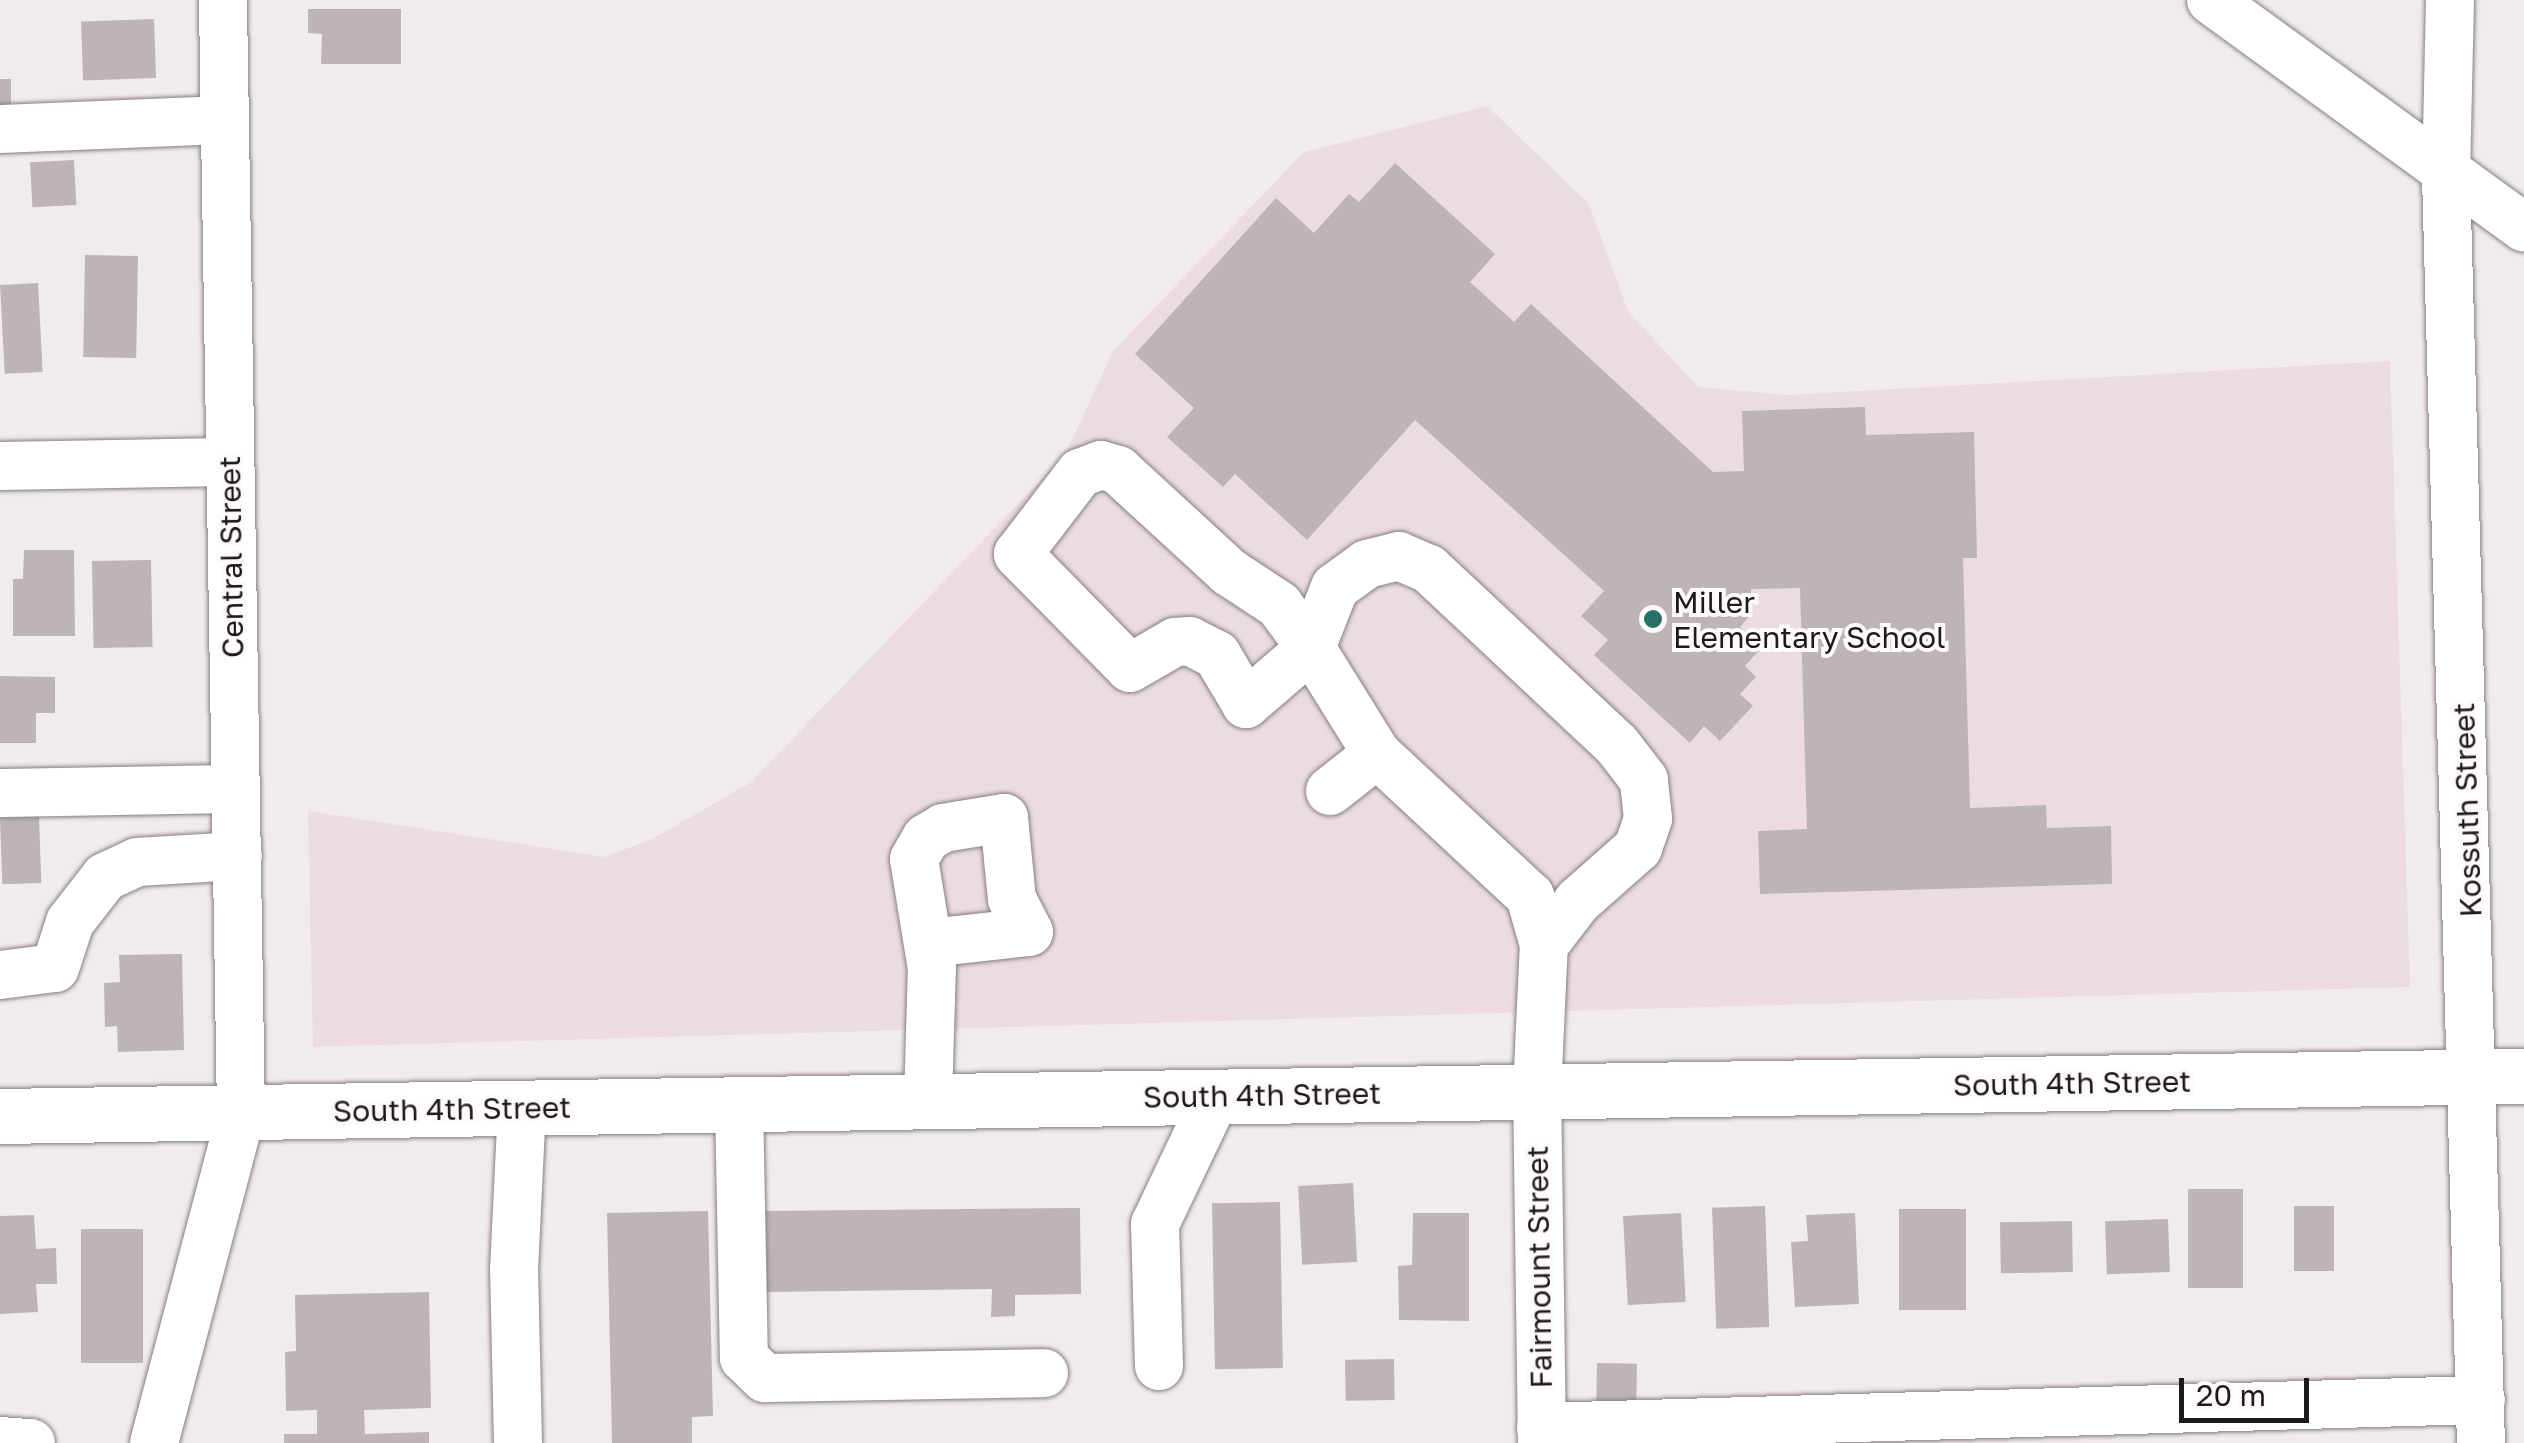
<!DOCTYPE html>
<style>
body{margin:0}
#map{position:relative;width:2524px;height:1443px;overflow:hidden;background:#f2ebec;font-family:"Golos Text",sans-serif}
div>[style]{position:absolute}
.built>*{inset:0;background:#ecdcdf}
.building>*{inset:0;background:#bcb4b6;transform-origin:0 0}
.roads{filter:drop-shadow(0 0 2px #857f80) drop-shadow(0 0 2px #857f80)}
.minor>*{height:48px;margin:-24px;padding:0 24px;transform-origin:24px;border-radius:24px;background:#fff}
.major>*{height:55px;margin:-27.5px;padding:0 27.5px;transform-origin:27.5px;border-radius:27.5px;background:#fff}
.dots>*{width:28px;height:28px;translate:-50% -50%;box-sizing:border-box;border:5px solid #fff9fa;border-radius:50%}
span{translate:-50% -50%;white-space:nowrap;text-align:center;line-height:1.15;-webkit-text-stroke:8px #fff9fa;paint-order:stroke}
.street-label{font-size:30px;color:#1d1a1b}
.poi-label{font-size:30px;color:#1d1a1b}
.left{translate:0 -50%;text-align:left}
.scale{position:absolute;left:2179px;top:1378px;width:130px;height:45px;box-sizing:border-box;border:5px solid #1d1a1b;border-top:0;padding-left:12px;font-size:30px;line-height:35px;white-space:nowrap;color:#1d1a1b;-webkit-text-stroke:8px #fff9fa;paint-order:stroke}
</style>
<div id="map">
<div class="built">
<div style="clip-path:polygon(1487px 106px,1589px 204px,1628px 311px,1698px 387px,1788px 395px,2390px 361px,2410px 987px,313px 1047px,308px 811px,605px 857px,654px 838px,750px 783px,1065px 455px,1113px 351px,1304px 152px)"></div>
</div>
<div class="building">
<div style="clip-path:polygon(308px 9px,401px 9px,401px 64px,321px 64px,322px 34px,308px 33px)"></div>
<div style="left:154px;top:19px;width:59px;height:73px;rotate:88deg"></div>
<div style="left:0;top:79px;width:11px;height:37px"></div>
<div style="left:74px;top:160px;width:45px;height:44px;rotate:87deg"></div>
<div style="clip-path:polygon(1395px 163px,1495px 254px,1470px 282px,1514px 322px,1531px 304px,1713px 472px,1744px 471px,1742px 411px,1865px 407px,1866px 435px,1974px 432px,1977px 558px,1963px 558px,1970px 808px,2046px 805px,2047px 828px,2111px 826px,2112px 884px,1760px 894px,1758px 831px,1807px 829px,1800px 588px,1751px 589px,1751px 614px,1740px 627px,1762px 647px,1745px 666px,1756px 677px,1740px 694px,1753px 706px,1720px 741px,1704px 726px,1690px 743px,1594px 655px,1608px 640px,1581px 616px,1604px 591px,1415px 420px,1307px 540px,1235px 474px,1223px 487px,1167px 437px,1194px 408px,1135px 354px,1276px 198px,1314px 233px,1349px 194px,1359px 202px)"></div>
<div style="left:85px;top:255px;width:53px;height:102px;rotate:1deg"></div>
<div style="left:38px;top:283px;width:89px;height:38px;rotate:87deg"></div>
<div style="clip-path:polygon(24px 550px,74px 550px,75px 636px,13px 636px,13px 579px,23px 579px)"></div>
<div style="left:151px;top:560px;width:87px;height:59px;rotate:89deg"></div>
<div style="clip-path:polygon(0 676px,55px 677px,55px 713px,36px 713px,36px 743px,0 743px)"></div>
<div style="left:39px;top:817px;width:66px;height:39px;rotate:88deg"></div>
<div style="clip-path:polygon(182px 954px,184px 1050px,118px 1052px,117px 1026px,105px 1027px,104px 983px,120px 982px,119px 955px)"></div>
<div style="left:1353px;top:1183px;width:79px;height:55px;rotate:87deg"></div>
<div style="left:2188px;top:1189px;width:55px;height:99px"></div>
<div style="left:1280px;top:1202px;width:166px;height:68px;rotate:89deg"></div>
<div style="left:1765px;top:1206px;width:121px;height:53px;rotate:88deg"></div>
<div style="left:2294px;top:1206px;width:40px;height:65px"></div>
<div style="clip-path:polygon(1080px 1208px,1081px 1294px,1015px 1295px,1015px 1316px,991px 1317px,992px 1289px,767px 1292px,766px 1211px)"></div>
<div style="left:1899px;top:1209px;width:67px;height:101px"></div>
<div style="clip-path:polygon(708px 1211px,713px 1416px,692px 1417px,692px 1443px,612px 1443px,607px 1213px)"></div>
<div style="clip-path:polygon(1413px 1213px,1469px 1213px,1469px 1321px,1399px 1320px,1398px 1266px,1412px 1265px)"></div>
<div style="left:1681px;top:1213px;width:89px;height:58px;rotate:87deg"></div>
<div style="clip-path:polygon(1855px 1213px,1859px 1304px,1795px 1307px,1791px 1242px,1808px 1241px,1806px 1215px)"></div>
<div style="clip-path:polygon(34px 1215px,36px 1249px,56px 1248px,57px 1284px,36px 1284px,38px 1312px,0 1314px,0 1216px)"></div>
<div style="left:2168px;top:1219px;width:53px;height:63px;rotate:88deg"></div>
<div style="left:2072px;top:1221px;width:51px;height:72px;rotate:89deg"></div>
<div style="left:81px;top:1229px;width:62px;height:134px"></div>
<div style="clip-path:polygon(429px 1292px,431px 1408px,364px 1410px,365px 1434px,429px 1432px,429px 1443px,284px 1443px,284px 1434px,317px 1434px,317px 1410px,286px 1411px,285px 1352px,296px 1351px,295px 1295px)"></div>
<div style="left:1394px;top:1359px;width:41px;height:49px;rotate:89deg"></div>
<div style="left:1597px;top:1363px;width:40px;height:40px;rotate:1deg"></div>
</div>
<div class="roads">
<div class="minor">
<div style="left:2211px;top:0;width:387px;rotate:36deg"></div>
<div style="left:2450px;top:0;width:176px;rotate:91.3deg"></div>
<div style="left:2446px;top:176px;width:1267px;rotate:88.42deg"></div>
<div style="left:0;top:129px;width:225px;rotate:-2.3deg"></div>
<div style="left:0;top:466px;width:229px;rotate:-1deg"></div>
<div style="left:1330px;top:791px;width:60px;rotate:-38.2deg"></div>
<div style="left:0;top:793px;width:236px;rotate:-1deg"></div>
<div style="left:0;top:975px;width:55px;rotate:-7.3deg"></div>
<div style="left:55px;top:968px;width:48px;rotate:-71.9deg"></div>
<div style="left:70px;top:922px;width:57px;rotate:-52.1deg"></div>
<div style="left:105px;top:877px;width:35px;rotate:-25deg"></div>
<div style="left:137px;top:862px;width:101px;rotate:-3.4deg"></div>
<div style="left:928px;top:1100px;width:131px;rotate:-88.3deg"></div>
<div style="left:932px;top:969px;width:111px;rotate:-99.3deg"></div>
<div style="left:914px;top:859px;width:24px;rotate:-60deg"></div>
<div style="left:926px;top:838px;width:20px;rotate:-30deg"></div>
<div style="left:943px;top:828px;width:62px;rotate:-9.3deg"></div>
<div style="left:1004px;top:818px;width:81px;rotate:84.4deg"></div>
<div style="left:1012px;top:899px;width:37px;rotate:63deg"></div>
<div style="left:1029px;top:932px;width:101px;rotate:173.7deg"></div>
<div style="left:739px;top:1103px;width:255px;rotate:88.9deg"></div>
<div style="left:744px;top:1358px;width:29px;rotate:44deg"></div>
<div style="left:765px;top:1378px;width:279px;rotate:-1deg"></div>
<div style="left:1159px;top:1366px;width:142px;rotate:-91.6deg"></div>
<div style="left:1155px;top:1224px;width:142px;rotate:-64.5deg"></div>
<div style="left:1541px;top:1427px;width:940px;rotate:-1.65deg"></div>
<div style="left:0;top:1441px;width:31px;rotate:4deg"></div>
<div style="left:154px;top:1443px;width:341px;rotate:-75.2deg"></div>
<div style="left:241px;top:1113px;width:1113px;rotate:-90.93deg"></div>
<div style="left:518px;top:1443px;width:173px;rotate:-91.3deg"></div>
<div style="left:514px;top:1270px;width:162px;rotate:-87.2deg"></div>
<div style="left:1542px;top:1443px;width:352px;rotate:-90.8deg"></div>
<div style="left:1537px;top:1091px;width:146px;rotate:-87.3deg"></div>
<div style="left:1544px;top:945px;width:56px;rotate:-52.3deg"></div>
<div style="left:1578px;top:901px;width:80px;rotate:-41.5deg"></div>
<div style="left:1638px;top:848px;width:31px;rotate:-71deg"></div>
<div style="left:1648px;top:819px;width:39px;rotate:-96deg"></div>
<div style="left:1644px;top:780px;width:44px;rotate:-127.6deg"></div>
<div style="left:1617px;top:745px;width:258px;rotate:-136.9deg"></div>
<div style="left:1429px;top:569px;width:33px;rotate:-157deg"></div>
<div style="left:1399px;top:556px;width:33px;rotate:166deg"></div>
<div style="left:1367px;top:564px;width:39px;rotate:144deg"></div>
<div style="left:1335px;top:587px;width:66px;rotate:111.5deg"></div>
<div style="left:1311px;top:648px;width:86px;rotate:139.3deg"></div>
<div style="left:1246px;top:704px;width:57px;rotate:-120.6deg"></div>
<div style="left:1217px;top:655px;width:30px;rotate:-153deg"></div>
<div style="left:1190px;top:641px;width:15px;rotate:176deg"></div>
<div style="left:1175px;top:642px;width:52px;rotate:150deg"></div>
<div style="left:1130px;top:668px;width:160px;rotate:-134.5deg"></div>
<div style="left:1018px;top:554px;width:102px;rotate:-52.6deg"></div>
<div style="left:1080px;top:473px;width:22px;rotate:-21deg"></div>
<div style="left:1101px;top:465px;width:18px;rotate:16deg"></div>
<div style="left:1118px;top:470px;width:151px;rotate:42.6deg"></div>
<div style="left:1229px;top:572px;width:60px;rotate:33.4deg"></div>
<div style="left:1279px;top:605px;width:54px;rotate:53.3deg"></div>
<div style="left:1311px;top:648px;width:125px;rotate:58.1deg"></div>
<div style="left:1377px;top:754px;width:209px;rotate:42.9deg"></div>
<div style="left:1530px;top:896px;width:51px;rotate:74.1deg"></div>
</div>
<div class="major">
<div style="left:0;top:1116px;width:2524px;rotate:-0.91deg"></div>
</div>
</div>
<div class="dots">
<div style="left:1653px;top:619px;background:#286f65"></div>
</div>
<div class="street-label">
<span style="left:231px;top:557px;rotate:-91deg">Central Street</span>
<span style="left:2467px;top:810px;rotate:-92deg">Kossuth Street</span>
<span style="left:2072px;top:1083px;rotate:-1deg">South 4th Street</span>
<span style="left:1262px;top:1095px;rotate:-1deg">South 4th Street</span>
<span style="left:452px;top:1109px;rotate:-1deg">South 4th Street</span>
<span style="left:1539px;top:1267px;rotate:-91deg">Fairmount Street</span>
</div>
<div class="poi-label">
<span class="left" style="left:1673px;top:619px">Miller<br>Elementary School</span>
</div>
<div class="scale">20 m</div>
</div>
